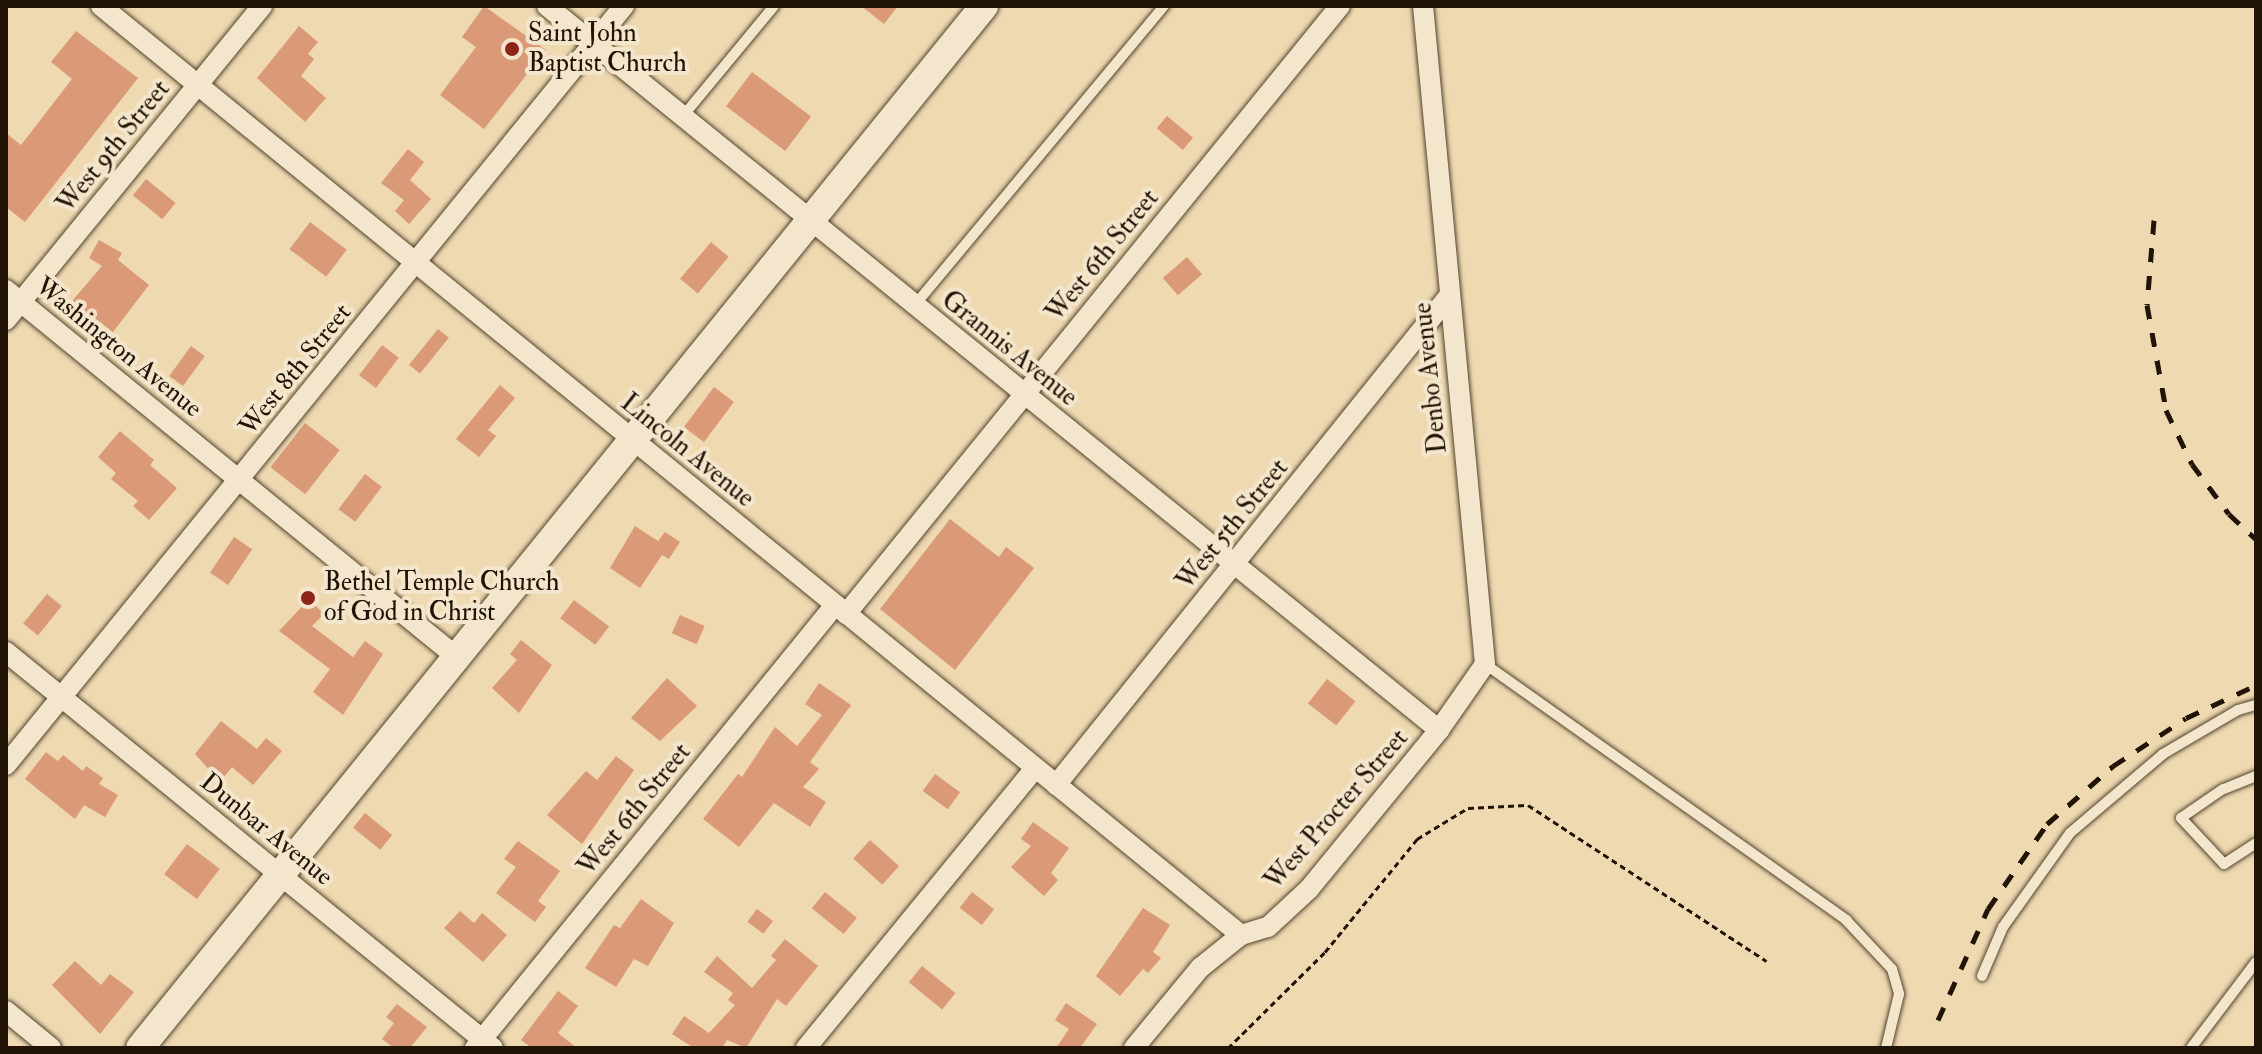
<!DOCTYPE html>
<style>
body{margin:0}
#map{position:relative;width:2262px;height:1054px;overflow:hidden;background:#eed9b0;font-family:"IM FELL Double Pica",serif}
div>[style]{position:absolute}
.building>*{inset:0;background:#da9a77;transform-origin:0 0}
.path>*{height:3px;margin-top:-1.5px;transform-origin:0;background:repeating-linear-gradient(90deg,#211305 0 6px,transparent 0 10px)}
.roads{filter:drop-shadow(0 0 2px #544430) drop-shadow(0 0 2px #544430)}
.service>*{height:10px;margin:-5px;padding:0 5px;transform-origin:5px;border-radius:5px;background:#f4e6cc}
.minor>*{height:20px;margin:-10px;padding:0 10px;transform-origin:10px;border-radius:10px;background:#f4e6cc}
.secondary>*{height:28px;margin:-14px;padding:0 14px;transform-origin:14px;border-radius:14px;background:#f4e6cc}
.rail>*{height:5px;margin-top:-2.5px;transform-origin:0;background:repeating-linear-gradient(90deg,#211305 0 14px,transparent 0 28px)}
.dots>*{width:22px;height:22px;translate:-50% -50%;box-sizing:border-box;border:4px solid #f4e6cc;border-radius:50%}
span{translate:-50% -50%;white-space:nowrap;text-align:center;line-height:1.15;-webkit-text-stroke:8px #f4e6cc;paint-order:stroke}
.poi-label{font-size:26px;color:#211305}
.left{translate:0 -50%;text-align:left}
.street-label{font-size:26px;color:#211305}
.frame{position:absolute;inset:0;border:8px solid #211305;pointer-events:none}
</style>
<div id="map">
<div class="building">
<div style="clip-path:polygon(484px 6px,546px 50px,484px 129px,440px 95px,476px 47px,462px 37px)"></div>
<div style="clip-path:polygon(861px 6px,898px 6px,884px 24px)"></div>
<div style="clip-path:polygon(299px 26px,318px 42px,308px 54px,314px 59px,301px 76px,326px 98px,305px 122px,257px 78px)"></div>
<div style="clip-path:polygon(76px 31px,138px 78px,25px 222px,6px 207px,6px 133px,21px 145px,72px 79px,51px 62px)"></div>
<div style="left:752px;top:72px;width:74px;height:43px;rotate:37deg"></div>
<div style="left:1167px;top:116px;width:34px;height:16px;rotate:40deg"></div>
<div style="clip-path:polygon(408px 149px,424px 162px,410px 180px,431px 199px,409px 224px,395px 211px,404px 200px,381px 183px)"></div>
<div style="left:146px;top:179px;width:38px;height:21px;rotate:39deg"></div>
<div style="left:310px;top:222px;width:46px;height:34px;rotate:37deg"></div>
<div style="clip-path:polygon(99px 240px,122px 253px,118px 260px,149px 285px,113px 332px,91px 315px,85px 322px,67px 307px,102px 266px,89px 258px)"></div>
<div style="left:711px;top:242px;width:23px;height:48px;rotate:40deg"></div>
<div style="left:1187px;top:257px;width:23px;height:32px;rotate:49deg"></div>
<div style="left:438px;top:329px;width:14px;height:46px;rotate:39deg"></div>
<div style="left:382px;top:345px;width:21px;height:38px;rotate:37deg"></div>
<div style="left:191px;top:346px;width:17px;height:37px;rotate:36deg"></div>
<div style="clip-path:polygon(500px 385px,515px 398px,488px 430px,496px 436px,479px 457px,456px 439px)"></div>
<div style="left:714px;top:387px;width:25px;height:50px;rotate:37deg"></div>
<div style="left:305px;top:423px;width:44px;height:56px;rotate:38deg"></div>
<div style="clip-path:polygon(120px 431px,154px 460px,150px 465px,177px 488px,149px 520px,133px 506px,138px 501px,111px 479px,116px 473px,98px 457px)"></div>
<div style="left:365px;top:474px;width:21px;height:44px;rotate:37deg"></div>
<div style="clip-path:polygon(950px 519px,999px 557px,1006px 547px,1034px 568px,955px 670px,880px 609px)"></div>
<div style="clip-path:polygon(635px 526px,658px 541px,665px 532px,680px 542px,669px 559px,662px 555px,640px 588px,610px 568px)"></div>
<div style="left:234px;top:537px;width:22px;height:43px;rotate:34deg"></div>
<div style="left:47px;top:594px;width:19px;height:38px;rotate:39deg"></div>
<div style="clip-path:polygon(309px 599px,324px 614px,312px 626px,353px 657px,365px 641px,383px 654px,343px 715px,313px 692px,330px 669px,279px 631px)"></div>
<div style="left:574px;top:600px;width:44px;height:23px;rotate:37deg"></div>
<div style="left:680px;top:615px;width:27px;height:20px;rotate:24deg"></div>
<div style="clip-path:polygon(521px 640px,552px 665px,519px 713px,492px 688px,517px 660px,510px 654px)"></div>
<div style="clip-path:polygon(667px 678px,697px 706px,660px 741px,631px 718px)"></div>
<div style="left:1327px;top:679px;width:36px;height:31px;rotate:38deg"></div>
<div style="clip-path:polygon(819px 683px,851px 705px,810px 762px,819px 769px,803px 787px,826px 802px,810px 827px,774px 803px,739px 847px,703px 819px,738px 774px,742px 777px,775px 727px,797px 746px,822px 715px,805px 704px)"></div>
<div style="clip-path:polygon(221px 721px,257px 749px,266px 738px,282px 751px,253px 785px,232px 767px,220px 782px,195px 754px)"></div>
<div style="clip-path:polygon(46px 752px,58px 761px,63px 755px,83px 771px,86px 766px,103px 778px,99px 784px,118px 795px,105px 817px,84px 805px,75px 819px,25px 779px)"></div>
<div style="clip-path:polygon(616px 756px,634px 770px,582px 844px,547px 815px,586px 771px,597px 780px)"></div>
<div style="left:935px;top:774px;width:31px;height:21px;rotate:36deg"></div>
<div style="left:365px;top:813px;width:35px;height:19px;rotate:39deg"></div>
<div style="clip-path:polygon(1033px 822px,1069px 848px,1051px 873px,1058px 880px,1044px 896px,1011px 867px,1031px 846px,1021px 839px)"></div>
<div style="left:870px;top:840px;width:39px;height:25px;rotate:42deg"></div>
<div style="clip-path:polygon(518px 841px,560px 871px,538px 901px,546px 907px,535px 922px,496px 893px,516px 867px,504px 859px)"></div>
<div style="left:187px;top:844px;width:41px;height:38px;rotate:37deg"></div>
<div style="left:825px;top:892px;width:41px;height:21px;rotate:39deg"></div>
<div style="left:972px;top:892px;width:28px;height:20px;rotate:38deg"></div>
<div style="clip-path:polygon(641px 899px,674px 923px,648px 966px,634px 959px,616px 987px,585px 968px,614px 925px,620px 928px)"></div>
<div style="clip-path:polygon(1143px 908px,1170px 925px,1153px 952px,1161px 958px,1148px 973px,1143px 969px,1120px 996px,1096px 976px)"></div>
<div style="left:757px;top:909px;width:20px;height:16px;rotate:37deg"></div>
<div style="clip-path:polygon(460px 911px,474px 923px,482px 913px,507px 935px,483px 962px,444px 928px)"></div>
<div style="clip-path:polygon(785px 939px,818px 966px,786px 1006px,777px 999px,746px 1048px,727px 1040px,722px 1048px,694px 1048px,672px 1034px,684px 1016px,709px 1033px,735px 1005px,728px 1000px,733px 993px,704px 972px,717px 956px,752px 988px,776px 960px,771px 956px)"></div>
<div style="clip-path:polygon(75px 961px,101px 985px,110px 974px,134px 992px,100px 1034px,52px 985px)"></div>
<div style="left:922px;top:966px;width:43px;height:21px;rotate:39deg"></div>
<div style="clip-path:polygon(558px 991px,578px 1006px,558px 1033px,577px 1048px,532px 1048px,521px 1040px)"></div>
<div style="clip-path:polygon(1066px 1003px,1097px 1024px,1080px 1048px,1056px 1048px,1069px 1029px,1055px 1020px)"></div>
<div style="clip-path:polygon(397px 1004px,427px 1027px,410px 1048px,394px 1048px,382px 1039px,394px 1023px,386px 1017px)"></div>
</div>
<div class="path">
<div style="left:1228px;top:1048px;width:136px;rotate:-44.7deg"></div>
<div style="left:1325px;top:952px;width:146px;rotate:-50.8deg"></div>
<div style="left:1417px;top:839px;width:60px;rotate:-31.3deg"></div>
<div style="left:1468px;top:808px;width:60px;rotate:-2.9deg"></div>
<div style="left:1528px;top:805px;width:285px;rotate:33.2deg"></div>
</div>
<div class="roads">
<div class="service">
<div style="left:683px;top:116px;width:143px;rotate:-50.4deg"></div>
<div style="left:914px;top:306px;width:391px;rotate:-50.2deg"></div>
<div style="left:1485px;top:664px;width:443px;rotate:35.3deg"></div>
<div style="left:1846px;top:920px;width:67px;rotate:46.8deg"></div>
<div style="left:1892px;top:969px;width:26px;rotate:74deg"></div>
<div style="left:1899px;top:994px;width:56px;rotate:103.5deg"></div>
<div style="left:2256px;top:776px;width:35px;rotate:158deg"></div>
<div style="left:2223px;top:789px;width:51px;rotate:145.4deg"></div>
<div style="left:2181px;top:818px;width:63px;rotate:46.9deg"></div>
<div style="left:2224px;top:864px;width:38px;rotate:-33deg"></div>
<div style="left:1982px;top:976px;width:53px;rotate:-66.8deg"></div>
<div style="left:2003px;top:927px;width:115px;rotate:-54.5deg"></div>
<div style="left:2070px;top:833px;width:122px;rotate:-40.3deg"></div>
<div style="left:2163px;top:754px;width:87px;rotate:-30.4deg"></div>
<div style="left:2238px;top:710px;width:19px;rotate:-16deg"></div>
<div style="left:2191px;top:1048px;width:108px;rotate:-52.9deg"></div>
</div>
<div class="minor">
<div style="left:101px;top:6px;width:1471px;rotate:39.18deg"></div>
<div style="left:547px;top:6px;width:1149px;rotate:39.06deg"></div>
<div style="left:6px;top:290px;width:584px;rotate:39.17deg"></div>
<div style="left:6px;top:320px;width:405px;rotate:-50.8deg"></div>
<div style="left:846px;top:614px;width:783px;rotate:-50.91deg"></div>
<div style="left:6px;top:652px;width:628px;rotate:39.12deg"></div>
<div style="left:6px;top:765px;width:979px;rotate:-50.85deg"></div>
<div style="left:1056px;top:785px;width:627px;rotate:-51.21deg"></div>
<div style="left:6px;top:1011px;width:58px;rotate:39.4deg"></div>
<div style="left:475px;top:1048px;width:571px;rotate:-50.9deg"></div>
<div style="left:806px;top:1048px;width:362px;rotate:-50.7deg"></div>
<div style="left:1134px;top:1048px;width:104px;rotate:-50.5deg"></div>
<div style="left:1200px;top:968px;width:53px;rotate:-38.8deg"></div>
<div style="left:1241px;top:935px;width:28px;rotate:-17deg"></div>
<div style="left:1268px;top:927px;width:56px;rotate:-42.8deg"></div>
<div style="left:1309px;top:889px;width:205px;rotate:-50.7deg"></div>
<div style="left:1439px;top:730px;width:80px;rotate:-55.1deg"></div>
<div style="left:1485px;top:664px;width:661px;rotate:-95.38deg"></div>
</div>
<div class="secondary">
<div style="left:140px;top:1048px;width:1341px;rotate:-50.99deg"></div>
</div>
</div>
<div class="rail">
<div style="left:2154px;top:220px;width:85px;rotate:94.7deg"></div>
<div style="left:2147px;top:305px;width:107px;rotate:79.7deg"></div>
<div style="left:2166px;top:410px;width:60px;rotate:64.3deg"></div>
<div style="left:2192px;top:464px;width:62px;rotate:53.5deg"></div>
<div style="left:2229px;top:514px;width:37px;rotate:43deg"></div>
<div style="left:1938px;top:1020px;width:122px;rotate:-65.8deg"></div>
<div style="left:1988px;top:909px;width:103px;rotate:-55.2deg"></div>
<div style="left:2047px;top:824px;width:88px;rotate:-41.3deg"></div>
<div style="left:2113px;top:766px;width:87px;rotate:-33.3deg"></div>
<div style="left:2186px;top:718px;width:77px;rotate:-25.2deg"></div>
</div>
<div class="dots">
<div style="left:512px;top:49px;background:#8f2418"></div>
<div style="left:308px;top:598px;background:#8f2418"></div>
</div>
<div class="poi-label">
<span class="left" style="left:528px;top:49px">Saint John<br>Baptist Church</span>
<span class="left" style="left:324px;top:598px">Bethel Temple Church<br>of God in Christ</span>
</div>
<div class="street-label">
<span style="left:114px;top:147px;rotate:-51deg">West 9th Street</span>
<span style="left:1103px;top:256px;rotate:-51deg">West 6th Street</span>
<span style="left:118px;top:348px;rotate:39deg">Washington Avenue</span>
<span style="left:1009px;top:349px;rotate:39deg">Grannis Avenue</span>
<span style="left:296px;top:370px;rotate:-51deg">West 8th Street</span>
<span style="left:1431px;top:378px;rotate:-96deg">Denbo Avenue</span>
<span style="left:687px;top:451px;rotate:39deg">Lincoln Avenue</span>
<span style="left:1233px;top:525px;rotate:-51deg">West 5th Street</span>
<span style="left:635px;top:810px;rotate:-51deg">West 6th Street</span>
<span style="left:1337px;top:810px;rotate:-49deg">West Procter Street</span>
<span style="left:266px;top:830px;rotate:39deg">Dunbar Avenue</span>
</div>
<div class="frame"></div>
</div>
